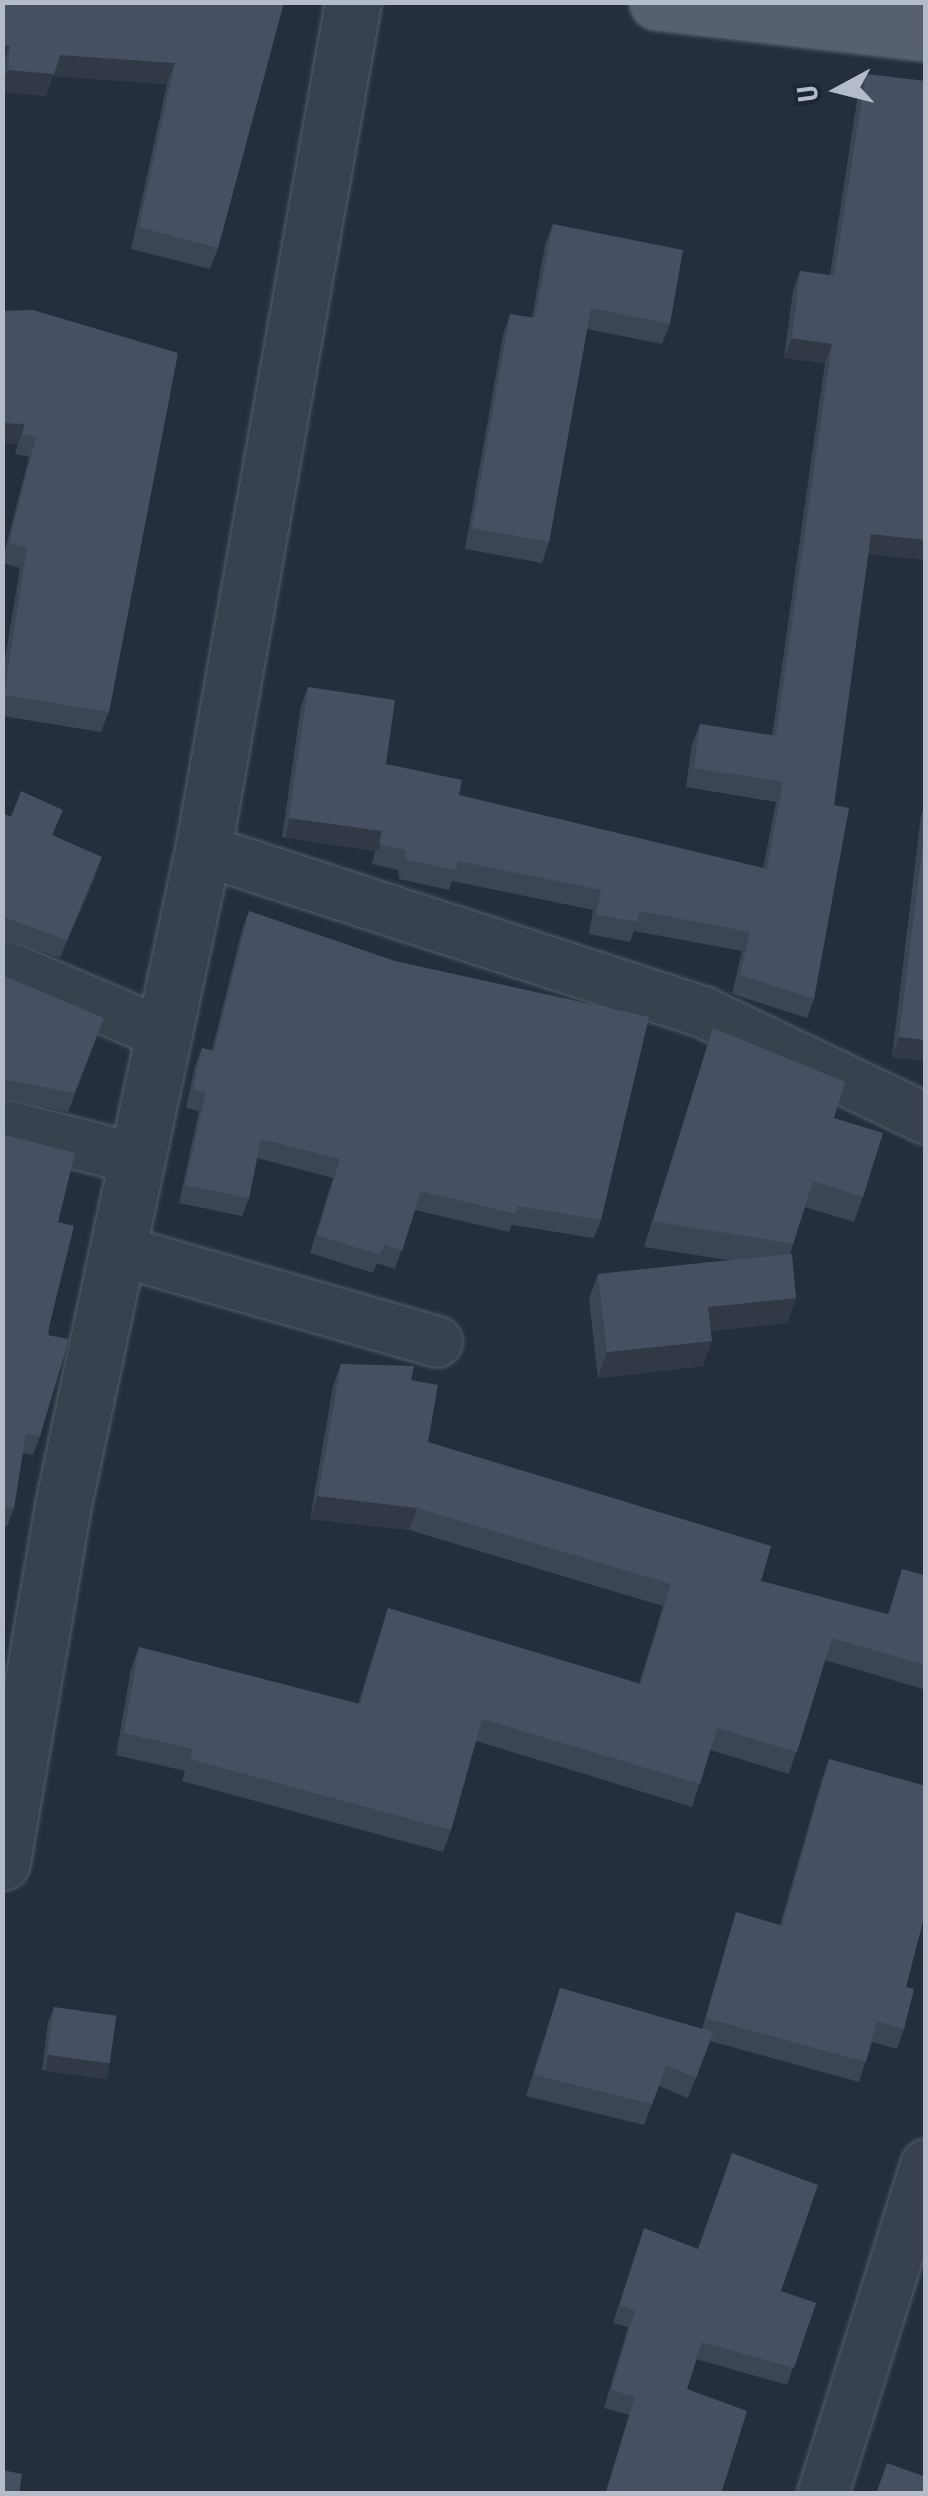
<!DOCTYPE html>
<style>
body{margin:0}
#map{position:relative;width:928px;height:2496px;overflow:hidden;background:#242f3e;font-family:"Roboto Condensed",sans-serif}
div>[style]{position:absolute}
.roads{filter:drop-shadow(0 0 2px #565f6c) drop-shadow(0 0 2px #565f6c)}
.minor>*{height:50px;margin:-25px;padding:0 25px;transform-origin:25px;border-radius:25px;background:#38414e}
.tertiary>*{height:55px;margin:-27.5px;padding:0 27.5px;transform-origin:27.5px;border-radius:27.5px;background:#38414e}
.primary>*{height:55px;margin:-27.5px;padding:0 27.5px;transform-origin:27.5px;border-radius:27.5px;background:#56606e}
.wall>*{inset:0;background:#3b4654}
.shaded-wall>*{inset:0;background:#303945;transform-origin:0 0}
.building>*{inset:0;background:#455162;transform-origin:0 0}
span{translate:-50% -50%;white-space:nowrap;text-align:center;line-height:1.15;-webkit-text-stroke:9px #1d2633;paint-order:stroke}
.frame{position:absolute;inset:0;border:5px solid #b4bcc9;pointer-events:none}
.north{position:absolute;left:788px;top:40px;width:100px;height:100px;-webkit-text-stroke:8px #1d2633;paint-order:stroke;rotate:263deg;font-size:28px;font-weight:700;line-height:40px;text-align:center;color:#b4bcc9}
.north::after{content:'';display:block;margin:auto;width:35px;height:45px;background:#b4bcc9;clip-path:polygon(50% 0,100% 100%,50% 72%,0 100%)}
</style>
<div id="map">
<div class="roads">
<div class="minor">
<div style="left:203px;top:850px;width:526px;rotate:17.95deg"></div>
<div style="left:703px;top:1012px;width:247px;rotate:25.6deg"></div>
<div style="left:2px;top:965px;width:179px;rotate:23deg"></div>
<div style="left:2px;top:1125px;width:138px;rotate:14.2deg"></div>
<div style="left:117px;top:1250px;width:333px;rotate:16deg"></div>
<div style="left:823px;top:2494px;width:345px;rotate:-72.6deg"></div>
</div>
<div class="tertiary">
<div style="left:2px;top:1862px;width:362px;rotate:-80.3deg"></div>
<div style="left:63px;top:1505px;width:670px;rotate:-77.94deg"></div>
<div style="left:203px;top:850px;width:861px;rotate:-79.97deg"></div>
</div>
<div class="primary">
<div style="left:657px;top:2px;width:271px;rotate:6.6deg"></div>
</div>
</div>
<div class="wall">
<div style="clip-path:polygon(2px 2px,284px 2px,218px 248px,210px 269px,131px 249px,167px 84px,53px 76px,46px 96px,2px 92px)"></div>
<div style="clip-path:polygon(866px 74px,926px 560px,868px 554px,834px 805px,814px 999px,807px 1018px,732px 994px,742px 951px,634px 931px,630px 942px,589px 934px,593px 910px,452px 881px,449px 890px,399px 879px,398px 870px,372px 864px,375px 851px,282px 837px,301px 706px,308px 687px,386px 764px,459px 795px,763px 868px,776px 802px,686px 787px,692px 744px,700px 724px,772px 736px,825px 363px,784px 358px,793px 291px,800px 271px,830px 275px,858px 94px)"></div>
<div style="clip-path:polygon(553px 224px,670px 324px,662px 344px,587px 329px,549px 542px,542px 563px,465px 549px,503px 335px,510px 314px,532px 318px,545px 245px)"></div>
<div style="clip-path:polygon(2px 311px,109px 712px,101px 732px,2px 716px,2px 677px,20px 568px,2px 563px,2px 562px,29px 457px,15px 454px,18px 444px,2px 443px)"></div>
<div style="clip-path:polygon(926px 804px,926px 1061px,892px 1057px,921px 815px)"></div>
<div style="clip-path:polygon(2px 813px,53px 836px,96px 876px,60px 958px,2px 938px)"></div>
<div style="clip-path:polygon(249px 911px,601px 1220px,594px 1238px,512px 1225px,509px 1232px,415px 1210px,395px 1269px,377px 1263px,373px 1273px,310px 1253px,333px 1178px,257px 1158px,249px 1198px,242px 1216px,179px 1203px,199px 1111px,186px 1108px,195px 1066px,202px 1048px,212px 1050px,242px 930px)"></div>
<div style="clip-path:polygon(2px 975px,104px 1018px,68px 1112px,2px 1099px)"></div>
<div style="clip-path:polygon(713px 1028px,834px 1118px,863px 1197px,854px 1222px,805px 1207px,790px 1254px,796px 1298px,787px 1323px,711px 1331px,703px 1366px,598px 1378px,589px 1299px,598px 1274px,727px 1260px,644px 1247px)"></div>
<div style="clip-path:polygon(58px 1222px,40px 1436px,33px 1455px,22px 1453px,14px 1508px,7px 1527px,2px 1526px)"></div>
<div style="clip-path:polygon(341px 1364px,411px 1380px,428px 1442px,761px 1581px,888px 1614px,902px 1569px,926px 1576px,926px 1690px,825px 1660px,789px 1774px,710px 1750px,692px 1807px,476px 1741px,451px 1830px,443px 1852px,182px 1781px,185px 1771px,116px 1755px,131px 1669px,139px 1647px,358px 1704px,388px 1608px,639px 1684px,663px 1606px,409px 1530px,310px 1519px,333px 1386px)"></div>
<div style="clip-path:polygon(829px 1759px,906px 1987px,904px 2029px,897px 2049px,872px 2042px,859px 2082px,710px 2041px,688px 2098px,659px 2086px,644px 2125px,526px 2096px,560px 1988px,702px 2029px,736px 1912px,780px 1925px,822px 1779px)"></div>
<div style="clip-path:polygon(54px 2007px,109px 2064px,103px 2079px,42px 2070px,48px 2022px)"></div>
<div style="clip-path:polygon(638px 2246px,816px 2303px,787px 2385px,696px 2359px,687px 2389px,721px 2494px,605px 2494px,629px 2415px,604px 2408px,628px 2327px,613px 2323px)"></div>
</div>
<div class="shaded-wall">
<div style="clip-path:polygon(2px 45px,10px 46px,2px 66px)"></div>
<div style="clip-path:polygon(60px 55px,175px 63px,167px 84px,53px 76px,46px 96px,2px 92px,2px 85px,8px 70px)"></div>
<div style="clip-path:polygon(792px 338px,832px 344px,825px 363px,784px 358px)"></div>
<div style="clip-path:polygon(2px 423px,25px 424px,18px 444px,2px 443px)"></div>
<div style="clip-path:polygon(871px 534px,926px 540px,926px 560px,864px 554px)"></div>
<div style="left:289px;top:818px;width:94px;height:20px;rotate:8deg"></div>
<div style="clip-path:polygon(102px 857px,96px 876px,60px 958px,67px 940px)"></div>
<div style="clip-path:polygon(899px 1037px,926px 1040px,926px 1061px,892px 1057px)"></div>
<div style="clip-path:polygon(796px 1298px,787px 1323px,699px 1332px,708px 1307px)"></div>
<div style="clip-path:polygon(712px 1341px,703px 1366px,598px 1378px,607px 1352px)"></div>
<div style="clip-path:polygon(318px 1496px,417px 1508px,409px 1530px,310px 1519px)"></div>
<div style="left:48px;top:2055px;width:62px;height:16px;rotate:8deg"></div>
</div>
<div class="building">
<div style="clip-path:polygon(2px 2px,284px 2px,218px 248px,139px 227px,175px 63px,60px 55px,54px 74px,8px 70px,10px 46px,2px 45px)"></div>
<div style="clip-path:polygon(866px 74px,926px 81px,926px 540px,871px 534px,834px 805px,849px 808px,814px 999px,740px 975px,750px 932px,640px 911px,637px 922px,596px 915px,601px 890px,458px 861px,456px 870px,406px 860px,405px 850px,379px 844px,382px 831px,289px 818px,308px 687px,395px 700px,386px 764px,462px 780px,459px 795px,767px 869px,783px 782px,694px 768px,700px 724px,776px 736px,832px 344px,792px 338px,800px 271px,834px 276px)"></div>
<div style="clip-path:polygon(553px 224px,683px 250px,670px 324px,591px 308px,549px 542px,472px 528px,510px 314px,535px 318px)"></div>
<div style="clip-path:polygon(33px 310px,178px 353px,109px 712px,4px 695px,27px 548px,9px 543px,36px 437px,22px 434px,25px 424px,2px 423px,2px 311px)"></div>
<div style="clip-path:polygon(21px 791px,63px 810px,52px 835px,102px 857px,67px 940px,6px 918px,2px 921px,2px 813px,11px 817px)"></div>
<div style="clip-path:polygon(926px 820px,926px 1040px,899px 1037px)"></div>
<div style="clip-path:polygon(249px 911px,395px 961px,649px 1017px,601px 1220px,517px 1206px,516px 1214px,421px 1191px,402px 1251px,384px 1244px,380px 1255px,317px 1235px,340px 1159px,261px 1139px,249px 1198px,185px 1185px,206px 1092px,193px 1089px,202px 1048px,214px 1051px)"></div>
<div style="clip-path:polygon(2px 975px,104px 1018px,74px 1093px,2px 1079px)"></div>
<div style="clip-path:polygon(713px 1028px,845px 1082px,834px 1118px,883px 1133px,863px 1197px,813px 1181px,793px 1244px,653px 1221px)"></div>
<div style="clip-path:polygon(2px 1134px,75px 1153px,58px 1222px,74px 1226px,47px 1335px,69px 1339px,40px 1436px,26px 1434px,14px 1508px,6px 1507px,2px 1524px)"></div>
<div style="clip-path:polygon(792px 1254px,796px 1298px,708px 1307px,712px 1341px,607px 1352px,598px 1274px)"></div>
<div style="clip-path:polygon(341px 1364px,414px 1366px,411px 1380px,438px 1385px,428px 1442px,771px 1546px,761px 1581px,889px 1615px,902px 1569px,926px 1576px,926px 1665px,832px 1638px,797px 1752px,717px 1728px,700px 1784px,482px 1719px,451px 1830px,190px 1759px,193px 1749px,124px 1733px,139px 1647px,360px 1704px,388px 1608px,641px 1684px,671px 1584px,417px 1508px,318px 1496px)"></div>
<div style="clip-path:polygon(829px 1759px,926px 1786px,926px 1910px,906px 1987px,914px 1989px,904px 2029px,877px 2021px,866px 2062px,706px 2018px,736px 1912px,782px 1926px)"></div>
<div style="clip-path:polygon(560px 1988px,713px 2032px,696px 2078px,666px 2065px,652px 2104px,534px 2075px)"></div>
<div style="left:54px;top:2007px;width:63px;height:48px;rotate:8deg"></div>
<div style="clip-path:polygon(732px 2153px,818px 2185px,781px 2291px,816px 2303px,794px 2368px,702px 2342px,687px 2389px,747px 2411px,721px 2494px,606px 2494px,635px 2397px,611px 2390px,635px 2310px,620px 2305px,644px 2228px,698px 2249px)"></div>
<div style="clip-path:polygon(887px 2463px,926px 2477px,926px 2494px,876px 2494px)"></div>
<div style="clip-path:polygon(2px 2470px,22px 2474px,19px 2494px,2px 2494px)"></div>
</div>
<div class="frame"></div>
<div class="north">U</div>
</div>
